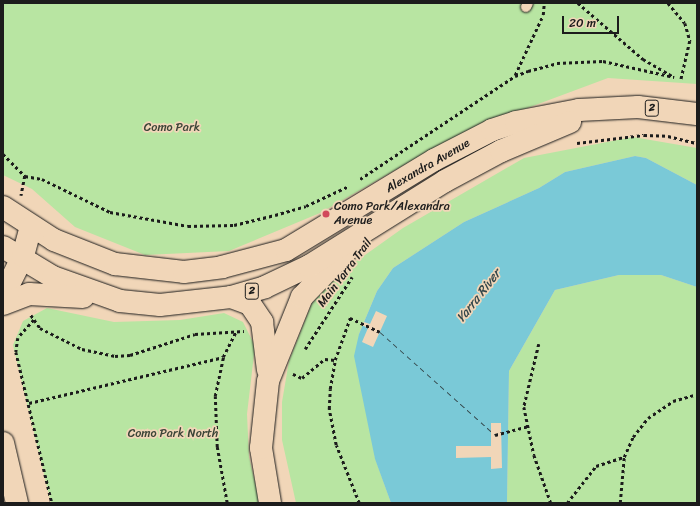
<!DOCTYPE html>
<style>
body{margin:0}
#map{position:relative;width:700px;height:506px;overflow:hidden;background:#f1d6b8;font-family:Sriracha,sans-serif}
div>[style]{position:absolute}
.green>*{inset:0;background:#b8e5a2}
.water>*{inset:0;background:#7ac9d7}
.pier>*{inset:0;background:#f1d6b8}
.ferry>*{height:1px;margin-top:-0.5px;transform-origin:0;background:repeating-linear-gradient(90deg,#34474b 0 5px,transparent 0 9px)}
.path>*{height:2.5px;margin-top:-1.25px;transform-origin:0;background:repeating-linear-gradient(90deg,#1c1c1c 0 3px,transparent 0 6px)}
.roads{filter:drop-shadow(0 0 1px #1c1c1c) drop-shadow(0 0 1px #1c1c1c)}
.service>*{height:10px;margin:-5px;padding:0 5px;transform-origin:5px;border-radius:5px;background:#f1d6b8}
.tertiary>*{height:22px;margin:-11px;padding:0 11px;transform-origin:11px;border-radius:11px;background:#f1d6b8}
.primary>*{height:22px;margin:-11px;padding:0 11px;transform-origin:11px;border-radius:11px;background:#f1d6b8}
.dots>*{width:11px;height:11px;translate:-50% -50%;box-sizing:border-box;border:2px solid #f1d6b8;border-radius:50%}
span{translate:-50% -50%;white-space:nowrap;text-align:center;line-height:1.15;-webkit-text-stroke:3.5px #f1d6b8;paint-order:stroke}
.shield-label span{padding:1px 3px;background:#f1d6b8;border:1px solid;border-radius:3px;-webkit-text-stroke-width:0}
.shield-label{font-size:11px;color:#1c1c1c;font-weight:700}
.park-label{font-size:12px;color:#3b4437}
.street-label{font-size:12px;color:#1c1c1c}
.poi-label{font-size:12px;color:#1c1c1c}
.left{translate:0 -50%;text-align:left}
.water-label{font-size:13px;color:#34474b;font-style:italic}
.frame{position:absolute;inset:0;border:4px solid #1c1c1c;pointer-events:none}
.scale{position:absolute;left:562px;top:16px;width:57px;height:18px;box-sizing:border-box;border:2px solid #1c1c1c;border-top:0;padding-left:5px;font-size:12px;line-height:14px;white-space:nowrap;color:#1c1c1c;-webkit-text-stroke:3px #f1d6b8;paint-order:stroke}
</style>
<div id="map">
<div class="green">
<div style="clip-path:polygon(3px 3px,697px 3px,697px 84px,608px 78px,498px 119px,418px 157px,320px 213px,229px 251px,145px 255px,75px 227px,32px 189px,3px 175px)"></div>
<div style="clip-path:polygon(633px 137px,697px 148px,697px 185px,646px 158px,635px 156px,565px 172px,539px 188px,464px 222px,393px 268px,377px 291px,359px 334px,375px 458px,391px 503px,296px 503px,282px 440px,282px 402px,289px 361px,312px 303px,344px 270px,403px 228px,524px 158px)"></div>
<div style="clip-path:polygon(619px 275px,661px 275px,697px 287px,697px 503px,507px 503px,509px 371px,555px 290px)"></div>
<div style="clip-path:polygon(47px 308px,114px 322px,180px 320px,224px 313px,243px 322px,255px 346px,247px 414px,249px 457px,260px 503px,51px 503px,13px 345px,23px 321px)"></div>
</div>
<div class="water">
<div style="clip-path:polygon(635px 156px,646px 158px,697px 185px,697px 287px,661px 275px,619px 275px,555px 290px,509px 371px,507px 503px,391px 503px,375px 459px,354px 356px,359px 334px,377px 291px,393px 268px,464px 222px,539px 188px,565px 172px)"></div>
</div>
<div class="pier">
<div style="clip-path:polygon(376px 311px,387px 316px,373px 347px,362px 342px,368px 328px,362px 325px,364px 322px,370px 324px)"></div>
<div style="clip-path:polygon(491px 423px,501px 423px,502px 468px,491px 469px,491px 457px,456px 458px,456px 446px,491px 446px)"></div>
</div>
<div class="ferry">
<div style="left:380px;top:332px;width:154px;rotate:41.8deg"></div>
</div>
<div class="path">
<div style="left:578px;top:3px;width:86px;rotate:40.7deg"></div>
<div style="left:643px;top:59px;width:34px;rotate:30deg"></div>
<div style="left:668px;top:3px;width:26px;rotate:50deg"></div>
<div style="left:685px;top:23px;width:19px;rotate:74deg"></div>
<div style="left:690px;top:41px;width:39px;rotate:103deg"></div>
<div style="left:515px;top:75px;width:66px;rotate:-65deg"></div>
<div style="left:543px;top:15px;width:12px;rotate:-85deg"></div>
<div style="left:577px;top:143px;width:67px;rotate:-6.8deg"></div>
<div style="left:644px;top:135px;width:24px;rotate:2deg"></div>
<div style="left:668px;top:136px;width:30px;rotate:14deg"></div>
<div style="left:3px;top:154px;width:31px;rotate:45deg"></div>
<div style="left:25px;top:176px;width:20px;rotate:101deg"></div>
<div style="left:25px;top:176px;width:17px;rotate:10deg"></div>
<div style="left:42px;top:179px;width:76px;rotate:25.9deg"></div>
<div style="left:110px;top:212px;width:79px;rotate:10.2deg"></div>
<div style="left:188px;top:226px;width:46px;rotate:-1.2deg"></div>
<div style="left:234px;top:225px;width:42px;rotate:-13.7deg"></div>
<div style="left:275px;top:215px;width:32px;rotate:-16deg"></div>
<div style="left:306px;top:206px;width:47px;rotate:-24.9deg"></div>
<div style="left:360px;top:179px;width:186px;rotate:-33.6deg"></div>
<div style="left:515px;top:76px;width:14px;rotate:-21deg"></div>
<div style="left:528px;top:71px;width:30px;rotate:-15deg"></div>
<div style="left:557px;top:63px;width:46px;rotate:-2.5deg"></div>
<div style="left:603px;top:61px;width:73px;rotate:12.7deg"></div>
<div style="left:31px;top:315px;width:16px;rotate:55deg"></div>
<div style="left:40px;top:328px;width:47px;rotate:26.6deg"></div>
<div style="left:82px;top:349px;width:34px;rotate:12deg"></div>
<div style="left:115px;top:356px;width:15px;rotate:-4deg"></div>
<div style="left:130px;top:355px;width:68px;rotate:-17.9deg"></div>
<div style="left:195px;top:334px;width:49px;rotate:-3.5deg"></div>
<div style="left:34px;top:320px;width:24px;rotate:132deg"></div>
<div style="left:18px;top:338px;width:14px;rotate:98deg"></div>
<div style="left:16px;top:352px;width:155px;rotate:76.6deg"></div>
<div style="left:539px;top:344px;width:65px;rotate:103.4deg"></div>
<div style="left:524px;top:407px;width:49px;rotate:78.2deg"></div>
<div style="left:534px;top:455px;width:51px;rotate:70.5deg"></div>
<div style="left:305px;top:349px;width:86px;rotate:-56.9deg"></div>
<div style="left:293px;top:374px;width:10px;rotate:24deg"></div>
<div style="left:302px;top:378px;width:30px;rotate:-40deg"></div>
<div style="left:325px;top:359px;width:10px;rotate:6deg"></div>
<div style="left:29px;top:403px;width:199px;rotate:-13.3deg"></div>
<div style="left:495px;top:435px;width:34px;rotate:-15deg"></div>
<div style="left:227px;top:503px;width:57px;rotate:-100.1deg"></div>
<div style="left:217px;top:447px;width:51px;rotate:-92.2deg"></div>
<div style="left:215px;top:396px;width:40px;rotate:-78deg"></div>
<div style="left:223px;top:357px;width:29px;rotate:-63deg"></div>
<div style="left:359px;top:503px;width:62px;rotate:-111.6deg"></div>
<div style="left:336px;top:445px;width:37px;rotate:-101deg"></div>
<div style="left:329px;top:409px;width:20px;rotate:-87deg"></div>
<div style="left:330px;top:389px;width:29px;rotate:-80deg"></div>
<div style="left:335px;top:360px;width:45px;rotate:-70.3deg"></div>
<div style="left:350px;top:318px;width:33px;rotate:25deg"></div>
<div style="left:567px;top:503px;width:47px;rotate:-51.9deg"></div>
<div style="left:596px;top:466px;width:29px;rotate:-18deg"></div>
<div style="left:620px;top:503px;width:46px;rotate:-85deg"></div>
<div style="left:624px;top:457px;width:22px;rotate:-66deg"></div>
<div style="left:633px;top:437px;width:24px;rotate:-52deg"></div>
<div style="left:648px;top:418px;width:30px;rotate:-34deg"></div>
<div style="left:673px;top:401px;width:25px;rotate:-16deg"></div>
</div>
<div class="roads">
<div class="service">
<div style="left:526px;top:7px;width:4px;rotate:-63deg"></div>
</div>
<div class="tertiary">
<div style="left:231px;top:297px;width:20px;rotate:20deg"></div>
<div style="left:250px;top:304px;width:22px;rotate:56deg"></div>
<div style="left:262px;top:322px;width:48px;rotate:82.9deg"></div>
<div style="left:270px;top:503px;width:56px;rotate:-99.3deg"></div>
<div style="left:261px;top:448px;width:67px;rotate:-84deg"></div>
<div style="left:268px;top:381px;width:91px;rotate:-68deg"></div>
<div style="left:302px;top:297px;width:72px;rotate:-46.1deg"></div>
</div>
<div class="primary">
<div style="left:3px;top:207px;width:61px;rotate:32.9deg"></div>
<div style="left:54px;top:240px;width:66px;rotate:21.5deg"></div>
<div style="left:115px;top:264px;width:69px;rotate:6.6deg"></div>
<div style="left:184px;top:272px;width:38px;rotate:-7deg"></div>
<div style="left:222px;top:267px;width:66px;rotate:-14.9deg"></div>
<div style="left:286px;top:250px;width:173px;rotate:-31.3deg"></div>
<div style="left:434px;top:160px;width:65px;rotate:-27.3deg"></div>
<div style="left:492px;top:130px;width:25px;rotate:-18deg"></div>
<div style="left:516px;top:122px;width:64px;rotate:-10.8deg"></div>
<div style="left:579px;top:110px;width:59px;rotate:-2.9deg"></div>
<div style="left:638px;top:107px;width:59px;rotate:6.8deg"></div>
<div style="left:3px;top:247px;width:58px;rotate:31deg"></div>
<div style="left:53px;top:277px;width:71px;rotate:19.7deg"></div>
<div style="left:120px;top:301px;width:40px;rotate:5.7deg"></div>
<div style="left:160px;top:305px;width:71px;rotate:-6.4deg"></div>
<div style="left:231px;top:297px;width:35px;rotate:-16deg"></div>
<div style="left:265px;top:287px;width:49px;rotate:-25.5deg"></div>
<div style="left:309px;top:266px;width:160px;rotate:-32deg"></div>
<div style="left:445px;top:181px;width:64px;rotate:-28.2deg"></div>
<div style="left:501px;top:151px;width:75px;rotate:-22.8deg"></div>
<div style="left:3px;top:296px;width:45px;rotate:-63.4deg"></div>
<div style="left:23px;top:256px;width:30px;rotate:-75deg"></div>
<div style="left:3px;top:304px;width:28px;rotate:-21deg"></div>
<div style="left:29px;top:294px;width:54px;rotate:3.2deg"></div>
<div style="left:3px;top:443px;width:62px;rotate:76.9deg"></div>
</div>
</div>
<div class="dots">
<div style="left:326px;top:214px;background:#d1495b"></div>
</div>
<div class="shield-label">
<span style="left:652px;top:108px">2</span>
<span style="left:252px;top:291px">2</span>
</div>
<div class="park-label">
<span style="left:172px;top:128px">Como Park</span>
<span style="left:173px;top:434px">Como Park North</span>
</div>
<div class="street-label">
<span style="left:428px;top:166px;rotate:-30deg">Alexandra Avenue</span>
<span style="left:345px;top:273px;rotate:-53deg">Main Yarra Trail</span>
</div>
<div class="poi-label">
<span class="left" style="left:334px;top:214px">Como Park/Alexandra<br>Avenue</span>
</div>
<div class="water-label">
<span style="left:479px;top:296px;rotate:-52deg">Yarra River</span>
</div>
<div class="frame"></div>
<div class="scale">20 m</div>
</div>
